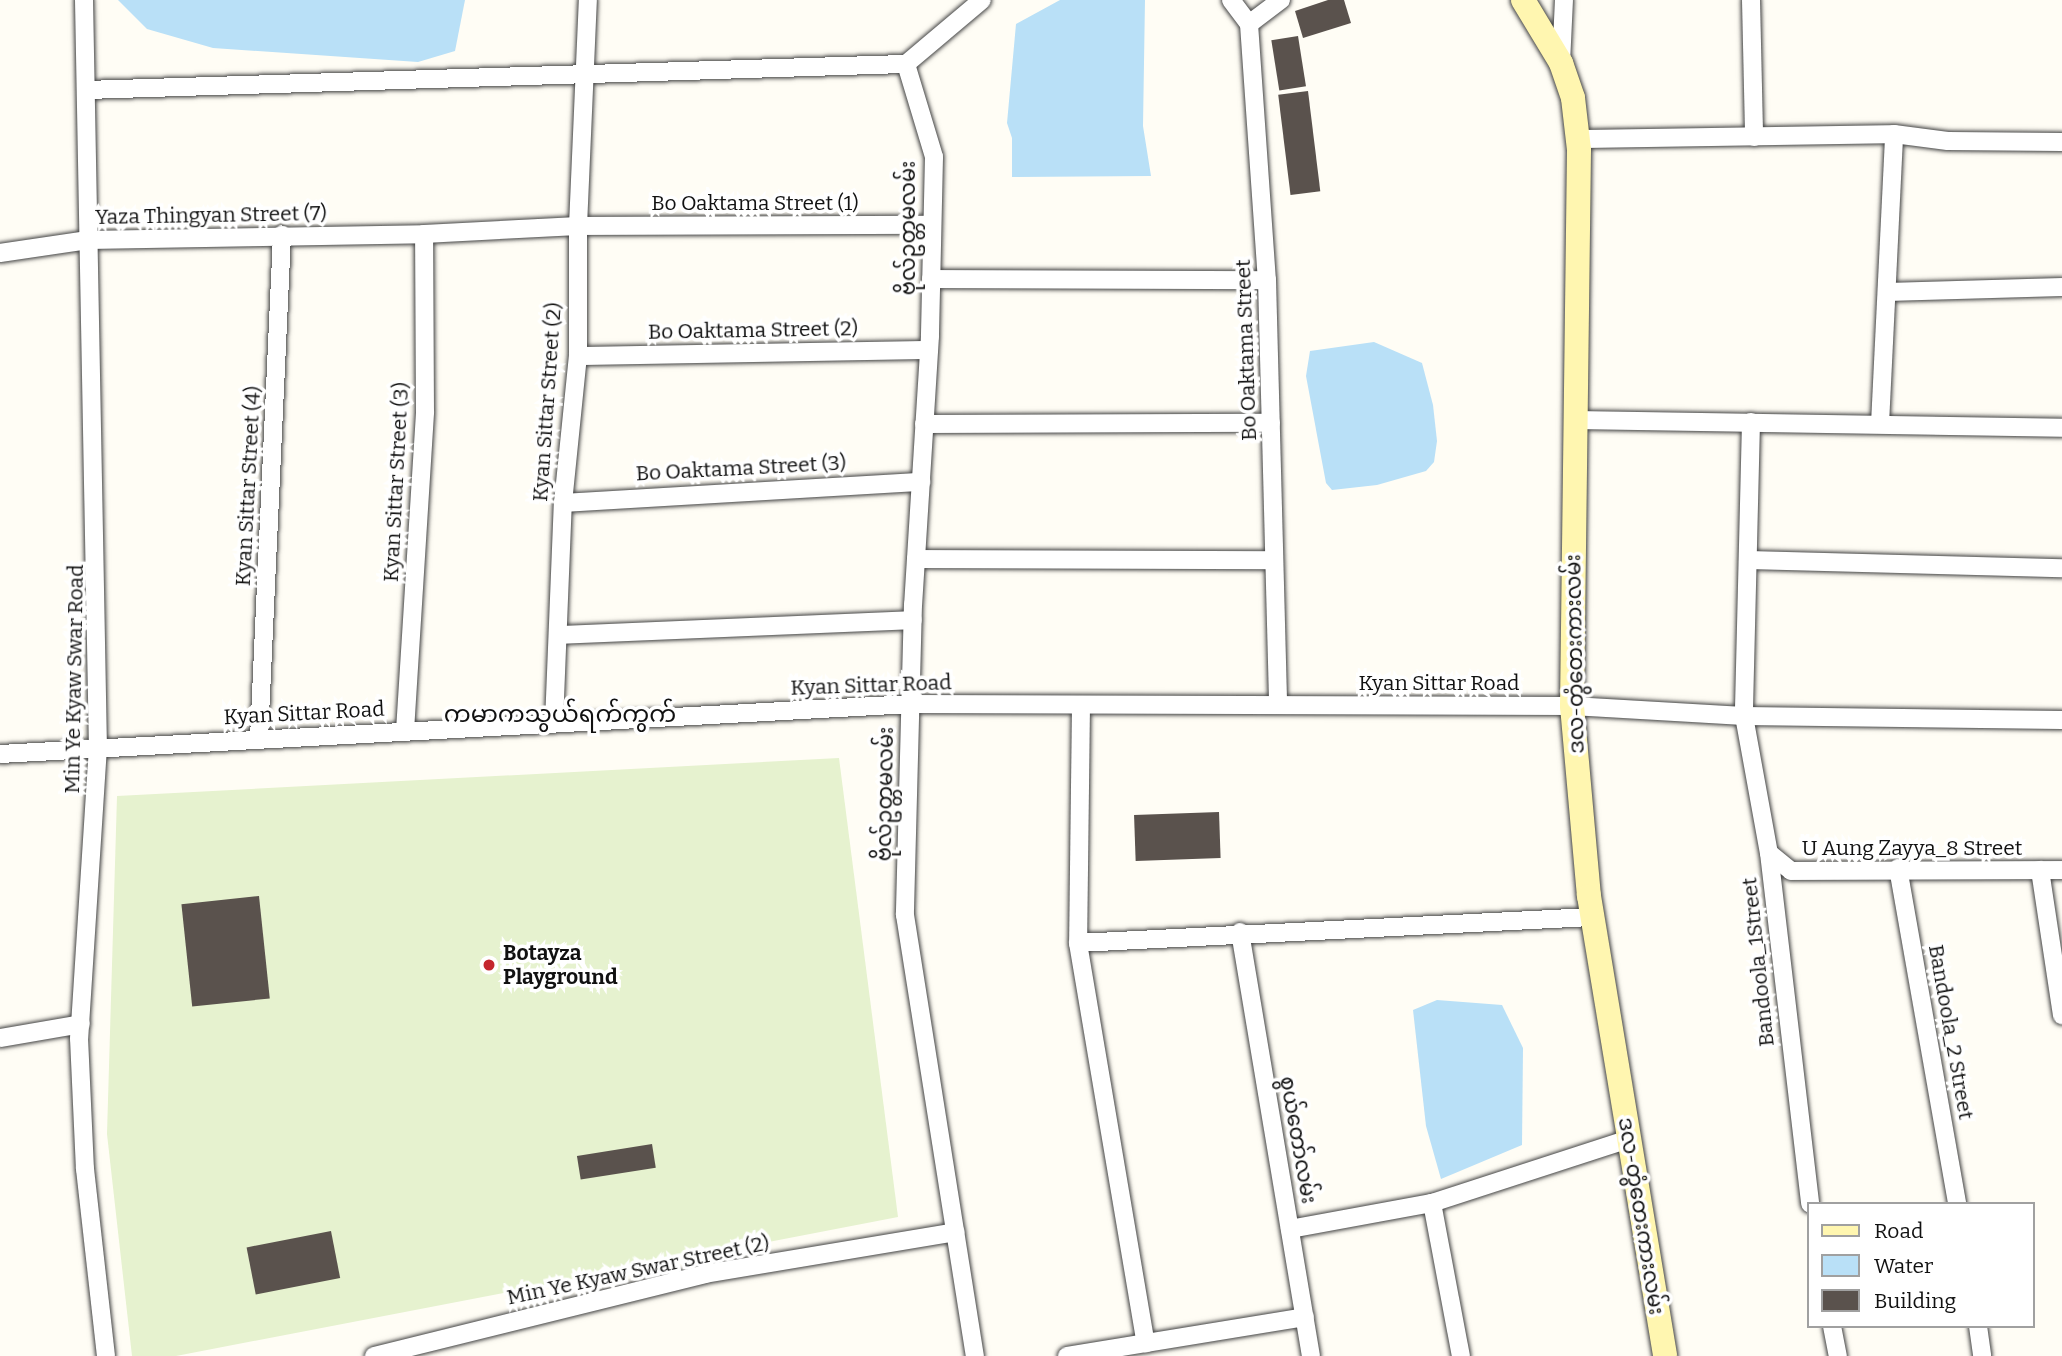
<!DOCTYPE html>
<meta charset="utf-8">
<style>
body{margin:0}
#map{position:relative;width:2062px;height:1356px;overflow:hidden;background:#fffdf5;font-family:Bitter,"Noto Sans Myanmar",serif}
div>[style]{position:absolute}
.pitch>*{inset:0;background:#e6f2cf}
.water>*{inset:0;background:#b9e0f7}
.building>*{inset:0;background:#5a524d;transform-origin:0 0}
.roads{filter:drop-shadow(0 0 2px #444) drop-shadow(0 0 2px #444)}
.street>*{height:18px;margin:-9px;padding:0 9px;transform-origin:9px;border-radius:9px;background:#fff}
.secondary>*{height:24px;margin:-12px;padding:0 12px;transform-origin:12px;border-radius:12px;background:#fff6b0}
.dots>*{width:19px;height:19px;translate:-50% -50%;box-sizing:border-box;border:4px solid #fff;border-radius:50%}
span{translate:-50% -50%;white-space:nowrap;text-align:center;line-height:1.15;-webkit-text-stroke:7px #fff;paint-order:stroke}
.street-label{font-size:21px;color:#111}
.poi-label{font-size:21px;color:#111;font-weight:700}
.left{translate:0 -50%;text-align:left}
.quarter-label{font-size:24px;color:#111}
.legend{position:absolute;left:1807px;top:1202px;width:228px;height:126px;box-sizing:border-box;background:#fff;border:2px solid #a0a0a0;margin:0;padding:9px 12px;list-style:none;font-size:21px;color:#111}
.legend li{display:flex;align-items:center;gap:14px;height:35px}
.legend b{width:35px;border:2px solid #a0a0a0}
</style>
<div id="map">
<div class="pitch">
<div style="clip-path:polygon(839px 758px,898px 1217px,176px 1356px,132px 1356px,107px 1134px,117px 796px)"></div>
</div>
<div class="water">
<div style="clip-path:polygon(118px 0,465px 0,455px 51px,418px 62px,213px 48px,147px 29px)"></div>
<div style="clip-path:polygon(1060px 0,1145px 0,1143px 126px,1151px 176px,1012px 177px,1012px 138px,1007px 123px,1016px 24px)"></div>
<div style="clip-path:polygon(1374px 342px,1422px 363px,1433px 405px,1437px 441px,1434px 462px,1426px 471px,1377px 485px,1332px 490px,1326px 483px,1306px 376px,1310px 351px)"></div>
<div style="clip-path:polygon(1437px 1000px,1502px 1005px,1523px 1048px,1522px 1145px,1441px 1179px,1426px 1126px,1413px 1010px)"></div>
</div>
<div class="building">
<div style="clip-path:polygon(1328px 0,1344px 0,1351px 23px,1303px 38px,1295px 11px)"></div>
<div style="left:1298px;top:36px;width:51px;height:27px;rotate:81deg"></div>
<div style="left:1308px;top:91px;width:101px;height:30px;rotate:83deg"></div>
<div style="left:1219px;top:812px;width:46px;height:85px;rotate:88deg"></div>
<div style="left:259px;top:896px;width:103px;height:78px;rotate:84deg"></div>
<div style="left:652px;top:1144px;width:24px;height:76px;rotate:81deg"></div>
<div style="left:331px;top:1231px;width:48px;height:86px;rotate:79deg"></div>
</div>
<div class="roads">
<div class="street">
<div style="left:84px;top:0;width:747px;rotate:88.93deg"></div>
<div style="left:98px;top:747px;width:292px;rotate:93.7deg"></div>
<div style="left:79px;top:1038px;width:131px;rotate:87.4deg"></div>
<div style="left:85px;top:1169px;width:188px;rotate:83.6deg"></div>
<div style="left:1231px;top:0;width:30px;rotate:53deg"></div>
<div style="left:1249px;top:24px;width:257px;rotate:86deg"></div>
<div style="left:1267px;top:280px;width:425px;rotate:88.5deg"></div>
<div style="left:1751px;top:0;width:137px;rotate:88.7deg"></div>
<div style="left:1249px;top:24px;width:40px;rotate:-37deg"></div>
<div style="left:1561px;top:63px;width:63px;rotate:-87.3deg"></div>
<div style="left:906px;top:64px;width:97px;rotate:73.2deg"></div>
<div style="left:934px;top:157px;width:179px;rotate:91.3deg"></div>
<div style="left:930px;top:336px;width:269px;rotate:93.6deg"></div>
<div style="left:913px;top:604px;width:311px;rotate:91.5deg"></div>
<div style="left:905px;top:915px;width:447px;rotate:81deg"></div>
<div style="left:86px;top:90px;width:820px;rotate:-1.82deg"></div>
<div style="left:906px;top:64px;width:99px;rotate:-40.1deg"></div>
<div style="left:1577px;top:139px;width:317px;rotate:-0.9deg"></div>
<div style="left:0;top:253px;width:89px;rotate:-8.4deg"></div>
<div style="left:88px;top:240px;width:336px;rotate:-1deg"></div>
<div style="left:424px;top:234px;width:154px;rotate:-3deg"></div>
<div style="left:578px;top:226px;width:354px;rotate:-0.2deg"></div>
<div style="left:931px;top:279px;width:336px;rotate:0.2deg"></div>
<div style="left:1887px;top:292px;width:175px;rotate:-1.6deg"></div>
<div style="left:578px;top:356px;width:351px;rotate:-1deg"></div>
<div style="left:1575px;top:420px;width:487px;rotate:0.9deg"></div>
<div style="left:1751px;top:422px;width:294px;rotate:91.4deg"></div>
<div style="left:1744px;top:716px;width:139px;rotate:79.7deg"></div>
<div style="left:1769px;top:853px;width:353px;rotate:83.3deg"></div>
<div style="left:924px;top:424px;width:347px;rotate:-0.2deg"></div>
<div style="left:1880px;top:424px;width:290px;rotate:-87.2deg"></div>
<div style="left:1894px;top:134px;width:54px;rotate:7.4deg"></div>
<div style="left:1948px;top:141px;width:114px;rotate:0.5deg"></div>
<div style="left:563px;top:503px;width:359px;rotate:-3.4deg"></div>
<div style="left:916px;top:559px;width:358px;rotate:0.2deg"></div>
<div style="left:1748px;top:560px;width:314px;rotate:1.5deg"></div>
<div style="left:559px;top:635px;width:354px;rotate:-2.4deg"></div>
<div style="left:1081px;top:705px;width:238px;rotate:90.7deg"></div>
<div style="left:1078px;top:943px;width:406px;rotate:80.4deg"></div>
<div style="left:554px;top:723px;width:220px;rotate:-87.7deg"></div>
<div style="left:563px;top:503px;width:148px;rotate:-84.2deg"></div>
<div style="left:578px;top:356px;width:130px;rotate:-90deg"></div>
<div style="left:578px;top:226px;width:226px;rotate:-87.5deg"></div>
<div style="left:405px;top:731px;width:320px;rotate:-86.4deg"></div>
<div style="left:425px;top:412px;width:178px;rotate:-90.3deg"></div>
<div style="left:259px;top:738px;width:504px;rotate:-87.38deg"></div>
<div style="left:0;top:754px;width:911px;rotate:-3.14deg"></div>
<div style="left:910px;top:704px;width:662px;rotate:0.17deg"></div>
<div style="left:1572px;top:706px;width:172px;rotate:3.3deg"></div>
<div style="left:1744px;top:716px;width:318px;rotate:0.7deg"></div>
<div style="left:1769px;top:853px;width:28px;rotate:39deg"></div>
<div style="left:1791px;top:871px;width:271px;rotate:-0.2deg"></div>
<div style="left:1898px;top:868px;width:341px;rotate:80deg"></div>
<div style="left:2040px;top:870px;width:147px;rotate:81.4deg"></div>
<div style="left:1240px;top:932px;width:430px;rotate:80.5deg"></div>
<div style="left:1078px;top:943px;width:515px;rotate:-2.9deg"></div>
<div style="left:0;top:1038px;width:82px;rotate:-9.8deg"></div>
<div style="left:1432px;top:1203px;width:156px;rotate:79.3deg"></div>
<div style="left:1290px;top:1229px;width:144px;rotate:-10.4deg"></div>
<div style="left:1432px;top:1203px;width:207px;rotate:-18deg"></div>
<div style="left:1832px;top:1326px;width:31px;rotate:79deg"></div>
<div style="left:1978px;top:1326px;width:30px;rotate:82deg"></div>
<div style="left:374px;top:1356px;width:341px;rotate:-13.9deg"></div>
<div style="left:705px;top:1274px;width:254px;rotate:-9.5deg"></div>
<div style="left:1067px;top:1356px;width:241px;rotate:-9.3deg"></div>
</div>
<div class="secondary">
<div style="left:1523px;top:0;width:74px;rotate:58.9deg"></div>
<div style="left:1561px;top:63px;width:37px;rotate:71deg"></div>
<div style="left:1573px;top:98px;width:52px;rotate:83.4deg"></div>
<div style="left:1579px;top:150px;width:556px;rotate:90.72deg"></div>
<div style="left:1572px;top:706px;width:191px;rotate:84.9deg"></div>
<div style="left:1589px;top:896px;width:466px;rotate:80.6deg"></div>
</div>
</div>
<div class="dots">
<div style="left:489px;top:965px;background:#c4262e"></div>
</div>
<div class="street-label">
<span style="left:755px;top:203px">Bo Oaktama Street (1)</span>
<span style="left:211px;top:215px;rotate:-1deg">Yaza Thingyan Street (7)</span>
<span style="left:908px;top:228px;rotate:-90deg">ဗိုလ်ဥတ္တမလမ်း</span>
<span style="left:753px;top:330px;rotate:-1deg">Bo Oaktama Street (2)</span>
<span style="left:1246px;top:350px;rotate:-92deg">Bo Oaktama Street</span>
<span style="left:547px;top:402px;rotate:-86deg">Kyan Sittar Street (2)</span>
<span style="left:741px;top:468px;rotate:-3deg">Bo Oaktama Street (3)</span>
<span style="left:396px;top:482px;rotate:-87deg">Kyan Sittar Street (3)</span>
<span style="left:248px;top:486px;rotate:-87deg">Kyan Sittar Street (4)</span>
<span style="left:1575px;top:654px;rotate:-91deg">ဒလ-တွံတေးကားလမ်း</span>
<span style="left:74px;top:679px;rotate:-89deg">Min Ye Kyaw Swar Road</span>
<span style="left:1439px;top:683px">Kyan Sittar Road</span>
<span style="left:871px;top:685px;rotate:-2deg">Kyan Sittar Road</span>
<span style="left:304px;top:713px;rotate:-3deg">Kyan Sittar Road</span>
<span style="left:885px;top:794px;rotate:-89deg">ဗိုလ်ဥတ္တမလမ်း</span>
<span style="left:1912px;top:848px">U Aung Zayya_8 Street</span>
<span style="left:1758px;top:962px;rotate:-96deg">Bandoola_1Street</span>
<span style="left:1951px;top:1032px;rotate:80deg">Bandoola_2 Street</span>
<span style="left:1298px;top:1140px;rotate:80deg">စွယ်တော်လမ်း</span>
<span style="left:1641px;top:1216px;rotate:81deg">ဒလ-တွံတေးကားလမ်း</span>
<span style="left:638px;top:1270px;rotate:-12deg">Min Ye Kyaw Swar Street (2)</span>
</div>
<div class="poi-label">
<span class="left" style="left:503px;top:965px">Botayza<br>Playground</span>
</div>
<div class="quarter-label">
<span style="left:560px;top:715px">ကမာကသွယ်ရက်ကွက်</span>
</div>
<ul class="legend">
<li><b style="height:9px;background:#fff6b0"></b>Road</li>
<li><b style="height:19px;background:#b9e0f7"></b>Water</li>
<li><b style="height:19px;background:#5a524d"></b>Building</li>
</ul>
</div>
